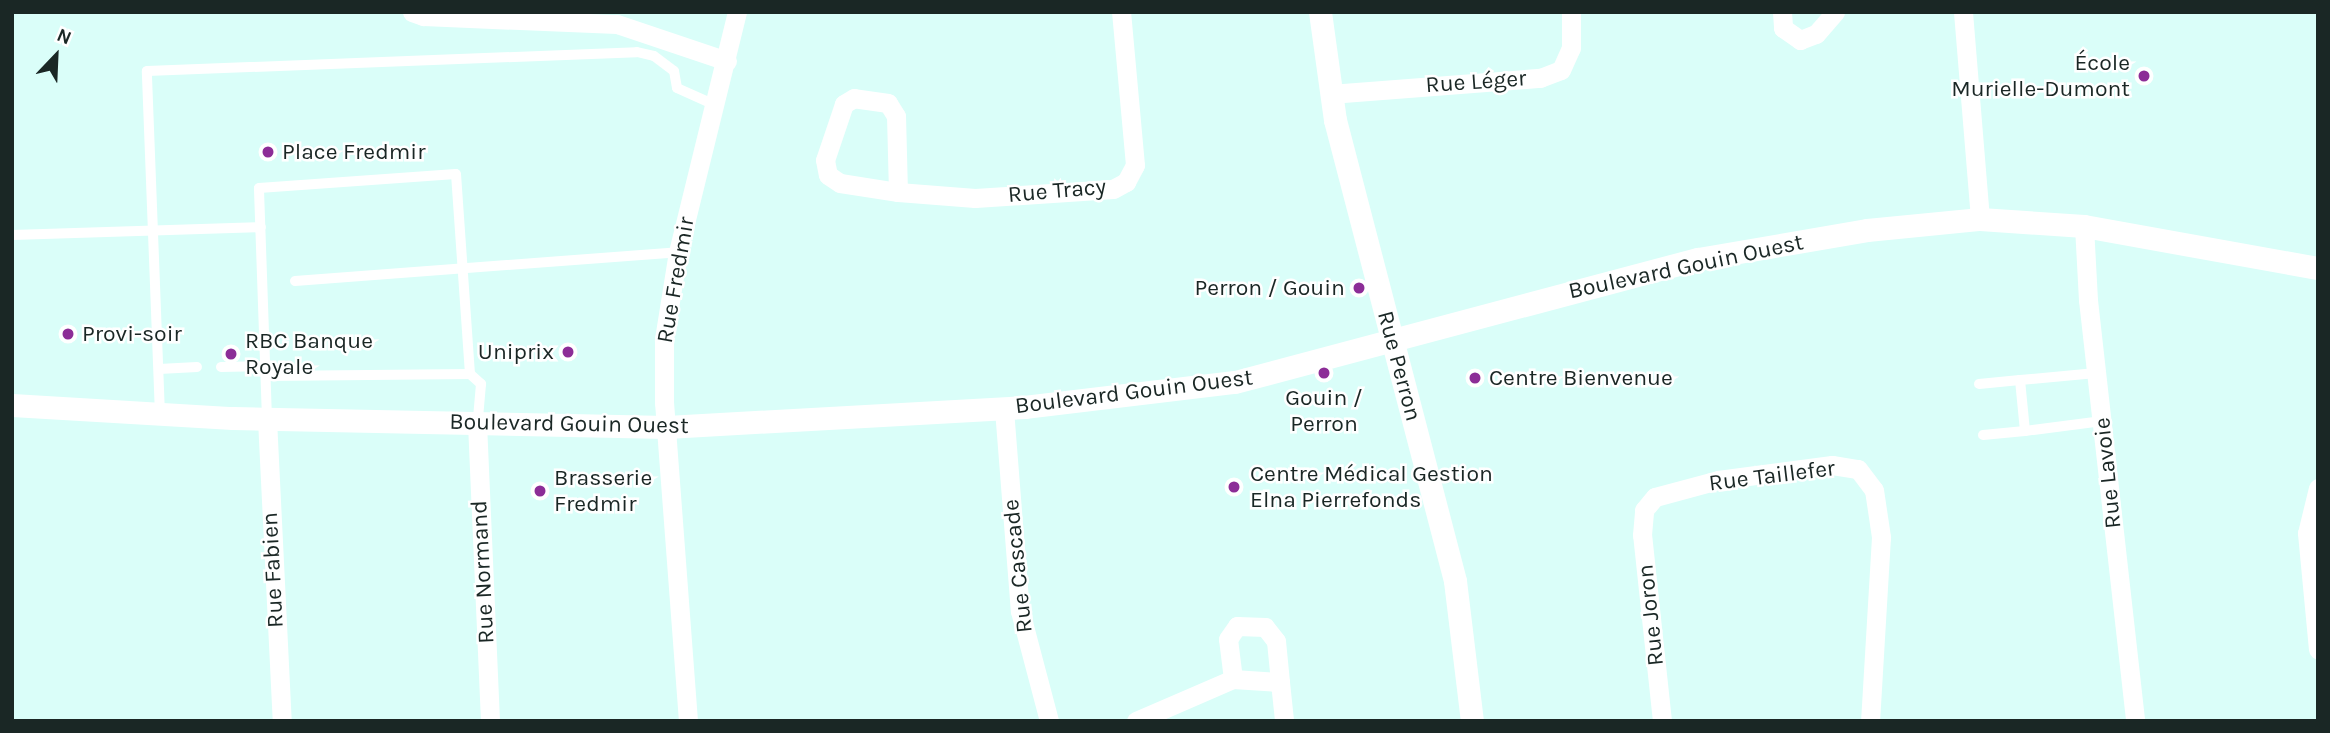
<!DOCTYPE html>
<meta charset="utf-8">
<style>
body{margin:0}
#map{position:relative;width:2330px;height:733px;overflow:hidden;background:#dafef9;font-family:Karla,sans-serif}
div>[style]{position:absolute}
.service>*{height:10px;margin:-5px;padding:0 5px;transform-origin:5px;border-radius:5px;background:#fff}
.minor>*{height:19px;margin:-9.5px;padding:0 9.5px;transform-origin:9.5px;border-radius:9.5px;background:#fff}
.tertiary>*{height:23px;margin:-11.5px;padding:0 11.5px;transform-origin:11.5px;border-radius:11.5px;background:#fff}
.dots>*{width:19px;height:19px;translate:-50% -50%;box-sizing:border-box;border:4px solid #fff;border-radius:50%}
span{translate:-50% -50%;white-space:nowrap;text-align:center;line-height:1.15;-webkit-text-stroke:5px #fff;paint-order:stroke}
.poi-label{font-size:23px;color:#1a2725}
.right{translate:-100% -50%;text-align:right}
.left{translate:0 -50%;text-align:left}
.street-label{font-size:23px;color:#1a2725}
.frame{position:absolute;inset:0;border:14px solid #1a2725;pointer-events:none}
.north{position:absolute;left:21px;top:21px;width:70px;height:70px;-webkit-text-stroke:5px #fff;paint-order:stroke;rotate:23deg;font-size:19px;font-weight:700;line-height:28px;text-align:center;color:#1a2725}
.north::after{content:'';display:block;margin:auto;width:24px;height:32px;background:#1a2725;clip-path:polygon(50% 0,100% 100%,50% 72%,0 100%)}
</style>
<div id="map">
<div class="service">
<div style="left:12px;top:235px;width:249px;rotate:-1.8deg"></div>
<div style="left:295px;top:281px;width:384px;rotate:-4.3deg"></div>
<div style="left:221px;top:367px;width:47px;rotate:-1.2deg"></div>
<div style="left:159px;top:369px;width:38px;rotate:-3deg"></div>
<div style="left:2096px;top:373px;width:76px;rotate:174.7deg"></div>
<div style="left:2020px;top:380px;width:51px;rotate:84.4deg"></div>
<div style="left:2025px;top:431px;width:78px;rotate:-7.4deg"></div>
<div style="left:268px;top:376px;width:202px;rotate:-0.6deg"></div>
<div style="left:1979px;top:384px;width:41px;rotate:-5.6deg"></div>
<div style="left:160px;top:415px;width:344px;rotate:-92.2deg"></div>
<div style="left:147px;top:71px;width:490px;rotate:-2.2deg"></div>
<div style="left:637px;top:52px;width:17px;rotate:13deg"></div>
<div style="left:654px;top:56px;width:25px;rotate:37deg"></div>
<div style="left:674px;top:71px;width:17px;rotate:80deg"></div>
<div style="left:677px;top:88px;width:42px;rotate:24.1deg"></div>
<div style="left:267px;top:419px;width:231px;rotate:-92deg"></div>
<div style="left:259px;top:188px;width:197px;rotate:-4.1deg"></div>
<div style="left:456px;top:174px;width:200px;rotate:86deg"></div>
<div style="left:470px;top:374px;width:15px;rotate:42deg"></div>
<div style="left:481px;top:384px;width:37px;rotate:95deg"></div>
<div style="left:1983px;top:435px;width:42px;rotate:-5.4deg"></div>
</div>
<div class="minor">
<div style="left:412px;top:12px;width:12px;rotate:20deg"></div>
<div style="left:423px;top:16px;width:194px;rotate:2.4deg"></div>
<div style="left:617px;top:24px;width:116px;rotate:18.6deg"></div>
<div style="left:1782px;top:12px;width:16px;rotate:86deg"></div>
<div style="left:1783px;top:28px;width:21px;rotate:35deg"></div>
<div style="left:1800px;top:40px;width:17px;rotate:-21deg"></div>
<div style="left:1816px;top:34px;width:29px;rotate:-49deg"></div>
<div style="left:1963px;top:12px;width:208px;rotate:85.3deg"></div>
<div style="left:1330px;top:94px;width:211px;rotate:-4.4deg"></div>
<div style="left:1540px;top:78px;width:22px;rotate:-21deg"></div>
<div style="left:1561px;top:70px;width:24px;rotate:-66deg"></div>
<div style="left:1571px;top:48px;width:36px;rotate:-90deg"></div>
<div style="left:898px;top:192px;width:76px;rotate:-91.5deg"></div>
<div style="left:896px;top:116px;width:15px;rotate:-122deg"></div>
<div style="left:888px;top:103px;width:34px;rotate:-172deg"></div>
<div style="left:854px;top:98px;width:12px;rotate:149deg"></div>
<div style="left:844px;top:104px;width:59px;rotate:108.7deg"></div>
<div style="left:825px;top:160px;width:15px;rotate:79deg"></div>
<div style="left:828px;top:175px;width:14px;rotate:34deg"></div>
<div style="left:840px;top:183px;width:59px;rotate:8.8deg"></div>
<div style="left:898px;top:192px;width:77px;rotate:4.5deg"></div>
<div style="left:975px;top:198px;width:138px;rotate:-3.7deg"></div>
<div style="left:1113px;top:189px;width:15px;rotate:-28deg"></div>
<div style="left:1126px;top:182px;width:19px;rotate:-62deg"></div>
<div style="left:1135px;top:165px;width:154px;rotate:-95.2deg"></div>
<div style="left:2084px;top:226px;width:74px;rotate:86.9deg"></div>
<div style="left:2088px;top:300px;width:424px;rotate:83.6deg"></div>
<div style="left:1004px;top:409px;width:203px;rotate:85.5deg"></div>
<div style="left:1020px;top:611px;width:114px;rotate:75.2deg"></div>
<div style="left:267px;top:419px;width:302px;rotate:87.2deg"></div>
<div style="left:477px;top:423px;width:298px;rotate:87.5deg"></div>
<div style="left:2318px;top:488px;width:46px;rotate:103.7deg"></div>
<div style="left:2307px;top:533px;width:117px;rotate:84.6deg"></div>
<div style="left:1233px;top:679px;width:40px;rotate:-97.1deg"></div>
<div style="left:1228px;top:639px;width:16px;rotate:-55deg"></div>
<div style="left:1237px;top:626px;width:28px;rotate:2deg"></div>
<div style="left:1265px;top:627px;width:18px;rotate:52deg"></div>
<div style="left:1276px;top:641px;width:41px;rotate:84.4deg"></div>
<div style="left:688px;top:721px;width:319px;rotate:-94.3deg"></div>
<div style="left:664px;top:403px;width:64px;rotate:-90deg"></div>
<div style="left:664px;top:339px;width:88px;rotate:-80.9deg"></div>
<div style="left:678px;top:252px;width:247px;rotate:-76.2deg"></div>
<div style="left:1136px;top:721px;width:106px;rotate:-23.4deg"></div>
<div style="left:1233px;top:679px;width:47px;rotate:3.7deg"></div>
<div style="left:1280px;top:682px;width:39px;rotate:84deg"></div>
<div style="left:1662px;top:721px;width:187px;rotate:-96.1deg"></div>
<div style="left:1642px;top:535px;width:25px;rotate:-85deg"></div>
<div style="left:1644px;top:510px;width:17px;rotate:-50deg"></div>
<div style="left:1655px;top:497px;width:65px;rotate:-15.1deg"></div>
<div style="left:1718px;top:480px;width:115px;rotate:-7.5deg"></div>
<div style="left:1832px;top:465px;width:26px;rotate:9deg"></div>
<div style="left:1858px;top:469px;width:26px;rotate:53deg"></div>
<div style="left:1874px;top:490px;width:48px;rotate:81.5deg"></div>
<div style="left:1881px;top:537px;width:184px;rotate:93.4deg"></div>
</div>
<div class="tertiary">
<div style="left:1320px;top:12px;width:109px;rotate:82.1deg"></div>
<div style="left:1335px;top:120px;width:476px;rotate:75.4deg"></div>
<div style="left:1455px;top:581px;width:141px;rotate:83.1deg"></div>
<div style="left:12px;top:405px;width:221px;rotate:3.4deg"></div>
<div style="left:233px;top:418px;width:434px;rotate:1.2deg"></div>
<div style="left:667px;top:427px;width:358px;rotate:-3.2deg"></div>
<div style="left:1024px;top:407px;width:212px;rotate:-6.8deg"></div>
<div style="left:1235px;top:382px;width:479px;rotate:-14.9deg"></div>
<div style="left:1698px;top:259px;width:171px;rotate:-9.7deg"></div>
<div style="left:1867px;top:230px;width:114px;rotate:-5.6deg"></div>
<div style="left:1980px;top:219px;width:104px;rotate:3.9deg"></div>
<div style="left:2084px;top:226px;width:238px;rotate:10.2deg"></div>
</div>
<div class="dots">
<div style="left:2144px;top:76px;background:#8c2d97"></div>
<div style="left:268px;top:152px;background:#8c2d97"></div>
<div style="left:1359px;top:288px;background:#8c2d97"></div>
<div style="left:68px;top:334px;background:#8c2d97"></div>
<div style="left:568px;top:352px;background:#8c2d97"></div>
<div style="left:231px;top:354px;background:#8c2d97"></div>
<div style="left:1324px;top:373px;background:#8c2d97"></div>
<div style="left:1475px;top:378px;background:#8c2d97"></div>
<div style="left:1234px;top:487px;background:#8c2d97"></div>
<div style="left:540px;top:491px;background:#8c2d97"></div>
</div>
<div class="poi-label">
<span class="right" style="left:2130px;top:76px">École<br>Murielle-Dumont</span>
<span class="left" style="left:282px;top:152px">Place Fredmir</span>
<span class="right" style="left:1345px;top:288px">Perron / Gouin</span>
<span class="left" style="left:82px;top:334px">Provi-soir</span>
<span class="left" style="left:245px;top:354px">RBC Banque<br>Royale</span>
<span class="right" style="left:554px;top:352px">Uniprix</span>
<span class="left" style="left:1489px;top:378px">Centre Bienvenue</span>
<span style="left:1324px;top:411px">Gouin /<br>Perron</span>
<span class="left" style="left:1250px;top:487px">Centre Médical Gestion<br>Elna Pierrefonds</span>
<span class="left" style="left:554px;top:491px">Brasserie<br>Fredmir</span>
</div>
<div class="street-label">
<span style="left:1476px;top:82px;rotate:-4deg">Rue Léger</span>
<span style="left:1057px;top:191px;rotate:-5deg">Rue Tracy</span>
<span style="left:1686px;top:267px;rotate:-12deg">Boulevard Gouin Ouest</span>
<span style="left:676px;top:280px;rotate:-80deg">Rue Fredmir</span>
<span style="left:1399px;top:366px;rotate:75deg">Rue Perron</span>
<span style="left:1134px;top:392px;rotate:-7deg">Boulevard Gouin Ouest</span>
<span style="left:569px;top:424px;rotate:1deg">Boulevard Gouin Ouest</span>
<span style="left:2108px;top:473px;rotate:-96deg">Rue Lavoie</span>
<span style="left:1772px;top:476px;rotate:-7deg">Rue Taillefer</span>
<span style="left:1018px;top:566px;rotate:-96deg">Rue Cascade</span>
<span style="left:273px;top:570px;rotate:-93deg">Rue Fabien</span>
<span style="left:483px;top:572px;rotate:-93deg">Rue Normand</span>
<span style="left:1651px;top:615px;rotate:-96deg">Rue Joron</span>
</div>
<div class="frame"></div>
<div class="north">N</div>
</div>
